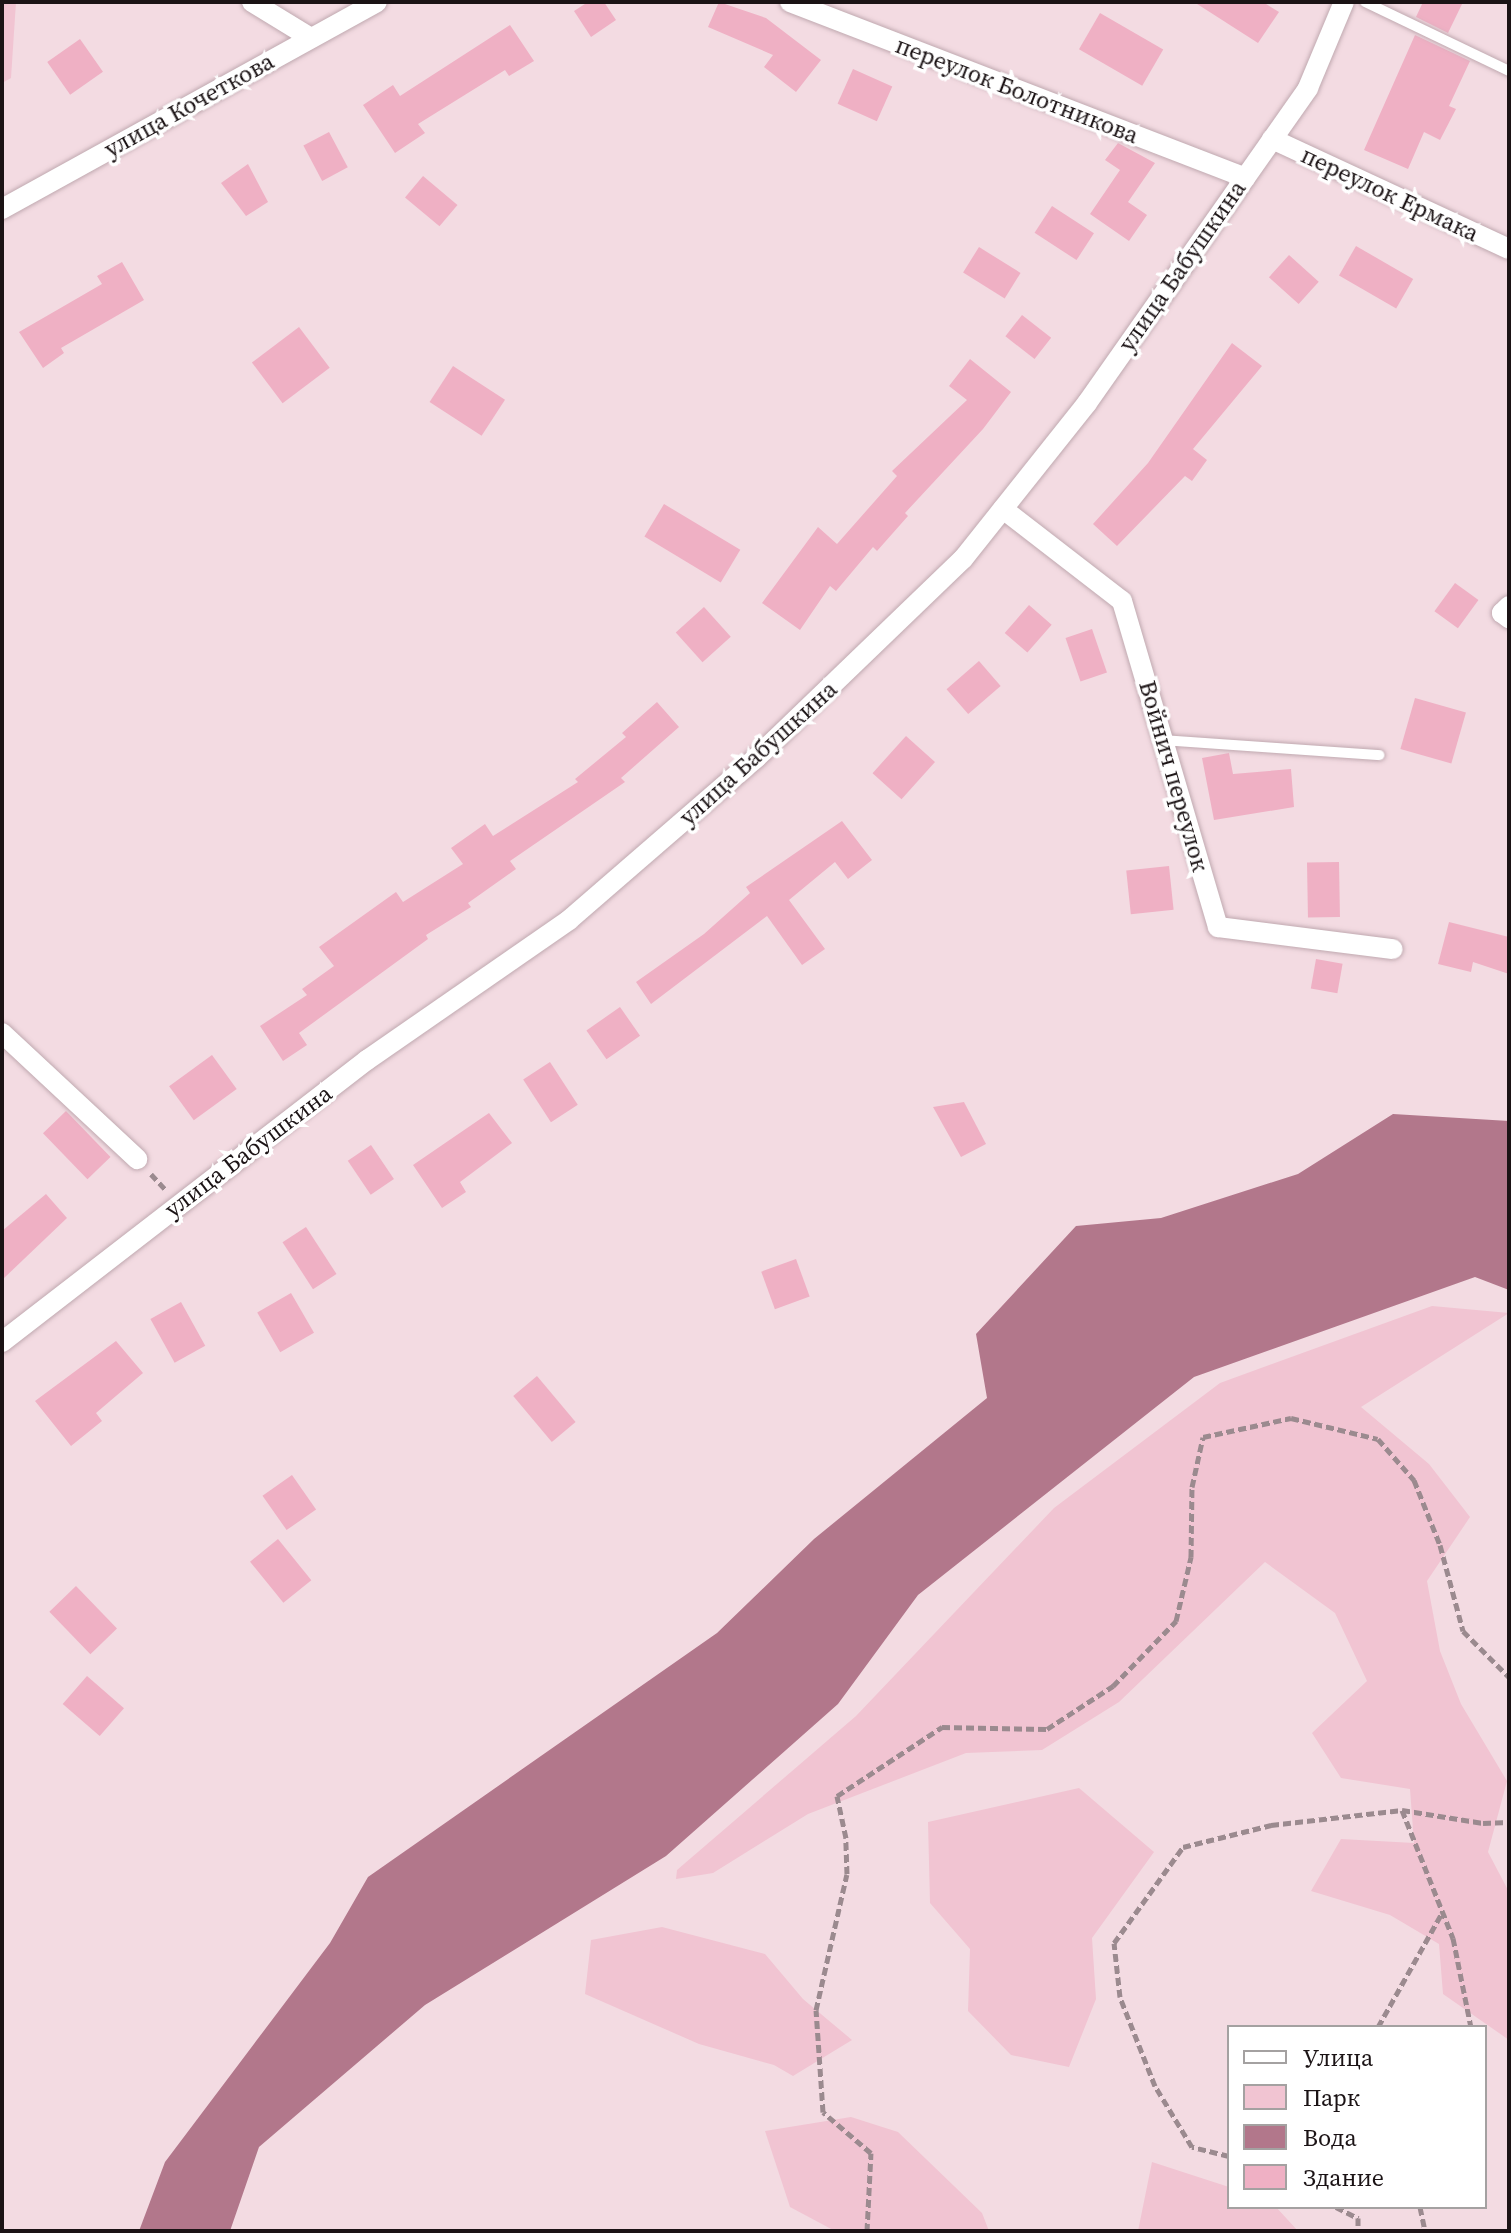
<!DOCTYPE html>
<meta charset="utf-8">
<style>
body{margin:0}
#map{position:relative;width:1511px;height:2233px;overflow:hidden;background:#f3dbe2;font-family:"Source Serif 4",serif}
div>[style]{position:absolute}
.green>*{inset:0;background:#f1c4d2}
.water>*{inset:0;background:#b2778b}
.building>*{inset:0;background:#efb0c4;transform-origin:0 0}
.path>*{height:5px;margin-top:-2.5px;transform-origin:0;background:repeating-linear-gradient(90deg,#9b8a8f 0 8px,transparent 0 12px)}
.roads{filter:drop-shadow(0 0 2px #c0a9b0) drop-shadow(0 0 2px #c0a9b0)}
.lane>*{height:10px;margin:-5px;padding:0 5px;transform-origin:5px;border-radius:5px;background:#fff}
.street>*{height:20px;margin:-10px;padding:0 10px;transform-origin:10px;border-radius:10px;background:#fff}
span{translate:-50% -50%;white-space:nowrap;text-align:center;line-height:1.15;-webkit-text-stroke:7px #fff;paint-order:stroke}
.street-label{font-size:24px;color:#1b1315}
.frame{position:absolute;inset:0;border:4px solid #1b1315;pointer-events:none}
.legend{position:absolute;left:1227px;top:2025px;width:260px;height:184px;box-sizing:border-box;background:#fff;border:2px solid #a4a1a1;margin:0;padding:10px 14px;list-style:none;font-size:24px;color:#1b1315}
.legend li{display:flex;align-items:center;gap:16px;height:40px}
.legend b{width:40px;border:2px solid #a4a1a1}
</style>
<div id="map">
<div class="green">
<div style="clip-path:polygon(2px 2px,16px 2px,11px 78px,2px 83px)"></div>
<div style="clip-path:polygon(1432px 1306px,1509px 1313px,1361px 1407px,1429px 1464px,1470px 1517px,1427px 1581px,1440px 1651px,1461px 1704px,1507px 1781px,1488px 1852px,1509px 1892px,1509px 2040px,1443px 1994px,1439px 1944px,1390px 1915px,1311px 1891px,1341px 1839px,1414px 1843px,1410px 1789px,1341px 1778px,1312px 1733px,1367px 1681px,1335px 1613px,1265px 1562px,1119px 1702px,1042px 1750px,966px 1753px,808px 1814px,713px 1873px,676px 1879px,677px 1870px,856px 1716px,1054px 1508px,1220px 1383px)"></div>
<div style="clip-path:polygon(1079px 1788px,1154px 1852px,1092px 1938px,1096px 1999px,1069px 2067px,1011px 2055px,968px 2011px,970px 1949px,930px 1903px,928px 1822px)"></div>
<div style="clip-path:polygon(662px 1927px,765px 1954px,803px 1999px,852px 2040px,793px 2076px,774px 2065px,699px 2044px,585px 1994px,591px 1940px)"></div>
<div style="clip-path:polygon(851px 2117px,898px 2132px,982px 2213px,989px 2231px,835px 2231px,790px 2207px,765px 2131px)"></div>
<div style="clip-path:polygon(1152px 2162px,1229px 2187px,1229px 2207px,1276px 2207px,1298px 2231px,1138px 2231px)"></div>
</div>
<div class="water">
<div style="clip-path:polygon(1393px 1114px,1509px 1121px,1509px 1290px,1475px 1277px,1194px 1377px,918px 1595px,838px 1704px,666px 1856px,425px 2005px,259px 2147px,230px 2231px,139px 2231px,165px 2162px,330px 1943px,368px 1877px,717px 1633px,814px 1539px,987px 1398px,976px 1334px,1076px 1226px,1161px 1218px,1298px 1174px)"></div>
</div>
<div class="building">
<div style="clip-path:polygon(588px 2px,604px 2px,616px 20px,591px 37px,574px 11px)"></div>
<div style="clip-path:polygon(719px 2px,766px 18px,821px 60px,796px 92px,764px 67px,773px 55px,708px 27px)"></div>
<div style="clip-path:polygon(1194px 2px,1263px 2px,1279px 12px,1258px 43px)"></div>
<div style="clip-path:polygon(1423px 2px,1463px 2px,1448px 33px,1416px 17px)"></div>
<div style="left:1100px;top:13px;width:73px;height:42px;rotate:30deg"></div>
<div style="clip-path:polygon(510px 25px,534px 61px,509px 76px,505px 70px,418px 124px,425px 133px,395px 153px,363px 105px,393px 85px,400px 96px)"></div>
<div style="clip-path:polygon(1415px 35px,1470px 61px,1449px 106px,1456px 109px,1440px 140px,1424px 132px,1408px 169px,1364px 150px)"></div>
<div style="left:80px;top:39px;width:40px;height:40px;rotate:55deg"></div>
<div style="left:853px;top:69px;width:43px;height:38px;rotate:24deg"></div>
<div style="left:329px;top:132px;width:40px;height:29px;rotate:62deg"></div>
<div style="clip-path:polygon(1118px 143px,1155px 163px,1128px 202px,1147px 215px,1129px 241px,1090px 214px,1120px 170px,1105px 160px)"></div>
<div style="clip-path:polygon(248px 164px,268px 202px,246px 216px,221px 183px)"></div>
<div style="left:423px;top:176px;width:45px;height:28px;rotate:40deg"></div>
<div style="left:1052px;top:206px;width:50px;height:32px;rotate:33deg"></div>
<div style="left:1356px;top:246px;width:66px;height:34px;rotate:30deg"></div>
<div style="left:979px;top:247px;width:49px;height:30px;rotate:32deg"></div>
<div style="left:1289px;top:255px;width:40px;height:30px;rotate:42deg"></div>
<div style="clip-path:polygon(122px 262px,144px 300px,61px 348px,64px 353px,43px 368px,19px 332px,102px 284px,97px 276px)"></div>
<div style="left:1022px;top:315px;width:37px;height:27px;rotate:38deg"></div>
<div style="left:299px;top:327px;width:51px;height:59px;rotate:53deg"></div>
<div style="clip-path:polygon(1232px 343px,1262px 366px,1193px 449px,1207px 460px,1192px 481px,1185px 476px,1117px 546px,1093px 524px,1148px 463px)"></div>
<div style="clip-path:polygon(970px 359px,1011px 392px,983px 429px,905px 513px,908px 516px,877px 551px,873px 547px,836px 591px,830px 586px,800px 630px,762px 603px,818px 527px,837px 544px,897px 476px,892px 471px,967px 400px,949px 386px)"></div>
<div style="left:453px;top:366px;width:62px;height:43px;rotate:33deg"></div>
<div style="left:664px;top:504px;width:89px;height:38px;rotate:31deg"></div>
<div style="left:1455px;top:583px;width:29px;height:35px;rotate:36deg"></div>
<div style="left:1029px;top:605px;width:30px;height:37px;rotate:41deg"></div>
<div style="left:704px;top:607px;width:40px;height:38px;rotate:48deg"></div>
<div style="left:1092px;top:629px;width:46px;height:28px;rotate:71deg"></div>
<div style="left:979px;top:661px;width:33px;height:43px;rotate:49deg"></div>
<div style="left:1415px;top:698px;width:53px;height:53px;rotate:16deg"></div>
<div style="clip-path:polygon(657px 702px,679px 727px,621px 778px,625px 782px,510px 861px,516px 869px,468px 903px,471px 907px,426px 935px,428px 939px,299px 1033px,307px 1045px,283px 1061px,260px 1026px,307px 995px,302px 989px,334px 966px,319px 947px,396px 892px,403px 902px,463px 864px,451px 848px,485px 824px,493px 836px,578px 782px,575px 779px,626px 737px,622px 733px)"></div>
<div style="left:906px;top:736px;width:39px;height:50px;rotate:42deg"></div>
<div style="clip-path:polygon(1229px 753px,1233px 774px,1291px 769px,1294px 807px,1214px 820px,1202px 758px)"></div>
<div style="clip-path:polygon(842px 821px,872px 860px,848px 879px,835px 862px,789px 900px,825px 949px,802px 965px,767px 916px,651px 1004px,636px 982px,704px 934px,750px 893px,746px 887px)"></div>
<div style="left:1339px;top:862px;width:55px;height:32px;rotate:89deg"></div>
<div style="left:1169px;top:866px;width:44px;height:43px;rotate:84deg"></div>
<div style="clip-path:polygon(1449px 922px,1509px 937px,1509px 974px,1473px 962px,1471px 972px,1438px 964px)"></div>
<div style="left:1316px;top:959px;width:27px;height:30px;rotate:10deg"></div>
<div style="left:620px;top:1007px;width:35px;height:41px;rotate:55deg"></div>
<div style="left:212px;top:1055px;width:42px;height:53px;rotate:54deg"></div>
<div style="left:550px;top:1062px;width:51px;height:32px;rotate:57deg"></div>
<div style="clip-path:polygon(964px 1102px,986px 1144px,961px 1157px,933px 1107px)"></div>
<div style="left:66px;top:1111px;width:64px;height:32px;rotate:46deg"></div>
<div style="clip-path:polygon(489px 1113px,512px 1143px,460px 1182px,466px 1192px,442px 1208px,413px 1165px)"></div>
<div style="left:371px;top:1145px;width:41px;height:28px;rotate:56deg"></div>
<div style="clip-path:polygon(46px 1194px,67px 1218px,2px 1280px,2px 1231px)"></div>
<div style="left:306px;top:1227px;width:56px;height:28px;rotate:57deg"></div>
<div style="left:796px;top:1259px;width:40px;height:37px;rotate:70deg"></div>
<div style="left:291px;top:1293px;width:46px;height:39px;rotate:60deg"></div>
<div style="left:181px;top:1302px;width:50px;height:35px;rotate:61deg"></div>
<div style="clip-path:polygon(116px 1341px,143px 1373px,96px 1413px,102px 1421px,71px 1446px,35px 1401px)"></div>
<div style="left:537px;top:1376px;width:60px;height:31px;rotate:50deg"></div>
<div style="left:292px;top:1475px;width:42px;height:36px;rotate:55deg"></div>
<div style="left:278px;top:1539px;width:53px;height:36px;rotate:51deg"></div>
<div style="left:76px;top:1586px;width:59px;height:37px;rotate:46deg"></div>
<div style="left:87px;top:1676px;width:49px;height:37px;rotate:41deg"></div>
</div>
<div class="path">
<div style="left:151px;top:1174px;width:22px;rotate:47deg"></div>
<div style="left:1402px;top:1810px;width:82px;rotate:9.1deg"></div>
<div style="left:1483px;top:1823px;width:26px;rotate:-2deg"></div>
<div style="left:1378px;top:2027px;width:131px;rotate:-60.7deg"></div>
<div style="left:1229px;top:2156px;width:38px;rotate:-166deg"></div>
<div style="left:1192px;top:2147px;width:71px;rotate:-121.2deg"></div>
<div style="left:1155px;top:2086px;width:96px;rotate:-111.5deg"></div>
<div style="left:1120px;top:1997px;width:54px;rotate:-96.3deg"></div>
<div style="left:1114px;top:1943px;width:118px;rotate:-54.3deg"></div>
<div style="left:1183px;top:1847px;width:91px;rotate:-14deg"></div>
<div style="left:1271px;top:1825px;width:132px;rotate:-6.5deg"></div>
<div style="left:1402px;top:1810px;width:138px;rotate:68.3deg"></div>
<div style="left:1453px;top:1938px;width:91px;rotate:78.6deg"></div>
<div style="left:1336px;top:2207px;width:25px;rotate:27deg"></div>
<div style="left:1358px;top:2218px;width:13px;rotate:90deg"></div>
<div style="left:1420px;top:2207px;width:25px;rotate:78deg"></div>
<div style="left:867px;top:2231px;width:78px;rotate:-87.1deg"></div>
<div style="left:871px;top:2153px;width:63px;rotate:-139.5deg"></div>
<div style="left:823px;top:2112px;width:102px;rotate:-93.9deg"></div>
<div style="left:816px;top:2010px;width:139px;rotate:-77.2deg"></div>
<div style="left:847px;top:1874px;width:36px;rotate:-92deg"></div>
<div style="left:846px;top:1838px;width:43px;rotate:-102.1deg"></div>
<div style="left:837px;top:1796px;width:126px;rotate:-33.3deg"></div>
<div style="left:942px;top:1727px;width:105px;rotate:1.1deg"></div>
<div style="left:1047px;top:1729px;width:79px;rotate:-33.1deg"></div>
<div style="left:1113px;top:1686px;width:91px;rotate:-45.9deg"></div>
<div style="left:1176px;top:1621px;width:66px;rotate:-76.8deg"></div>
<div style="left:1191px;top:1557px;width:70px;rotate:-89.2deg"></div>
<div style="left:1192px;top:1487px;width:51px;rotate:-77.6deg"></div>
<div style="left:1203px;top:1437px;width:90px;rotate:-12.2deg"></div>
<div style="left:1291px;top:1418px;width:89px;rotate:13.6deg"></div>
<div style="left:1378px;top:1439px;width:55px;rotate:48.7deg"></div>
<div style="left:1414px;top:1480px;width:70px;rotate:68.2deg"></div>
<div style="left:1440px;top:1545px;width:89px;rotate:75deg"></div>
<div style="left:1463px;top:1631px;width:65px;rotate:45deg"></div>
</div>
<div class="roads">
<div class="lane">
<div style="left:1365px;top:2px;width:160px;rotate:25.6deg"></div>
<div style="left:1163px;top:740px;width:217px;rotate:4deg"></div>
</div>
<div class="street">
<div style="left:252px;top:2px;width:69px;rotate:31.4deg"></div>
<div style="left:790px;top:2px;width:488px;rotate:21.1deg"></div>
<div style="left:1272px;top:139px;width:261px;rotate:24.9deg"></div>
<div style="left:2px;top:209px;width:428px;rotate:-28.9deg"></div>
<div style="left:1003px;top:509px;width:150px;rotate:37.7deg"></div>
<div style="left:1122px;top:601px;width:340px;rotate:73.6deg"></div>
<div style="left:1218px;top:927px;width:176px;rotate:7.2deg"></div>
<div style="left:1509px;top:606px;width:10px;rotate:135deg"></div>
<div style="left:1502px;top:613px;width:9px;rotate:36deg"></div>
<div style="left:2px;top:1033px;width:185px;rotate:43deg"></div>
<div style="left:2px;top:1342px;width:461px;rotate:-37.7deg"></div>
<div style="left:367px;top:1060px;width:246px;rotate:-34.7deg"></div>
<div style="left:569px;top:920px;width:247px;rotate:-40.9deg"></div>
<div style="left:756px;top:758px;width:287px;rotate:-43.9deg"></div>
<div style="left:963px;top:559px;width:199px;rotate:-51.5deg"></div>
<div style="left:1087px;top:403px;width:385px;rotate:-54.9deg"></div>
<div style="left:1308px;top:88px;width:93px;rotate:-67.3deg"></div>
</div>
</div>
<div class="street-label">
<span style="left:1017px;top:90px;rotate:21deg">переулок Болотникова</span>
<span style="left:189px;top:105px;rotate:-29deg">улица Кочеткова</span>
<span style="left:1390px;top:194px;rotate:25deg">переулок Ермака</span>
<span style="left:1182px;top:266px;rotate:-55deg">улица Бабушкина</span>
<span style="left:758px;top:753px;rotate:-42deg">улица Бабушкина</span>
<span style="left:1174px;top:776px;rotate:74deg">Войнич переулок</span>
<span style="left:248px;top:1151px;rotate:-37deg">улица Бабушкина</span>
</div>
<div class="frame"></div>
<ul class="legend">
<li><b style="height:10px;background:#fff"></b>Улица</li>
<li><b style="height:22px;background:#f1c4d2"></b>Парк</li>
<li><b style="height:22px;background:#b2778b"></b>Вода</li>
<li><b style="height:22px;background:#efb0c4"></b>Здание</li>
</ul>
</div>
